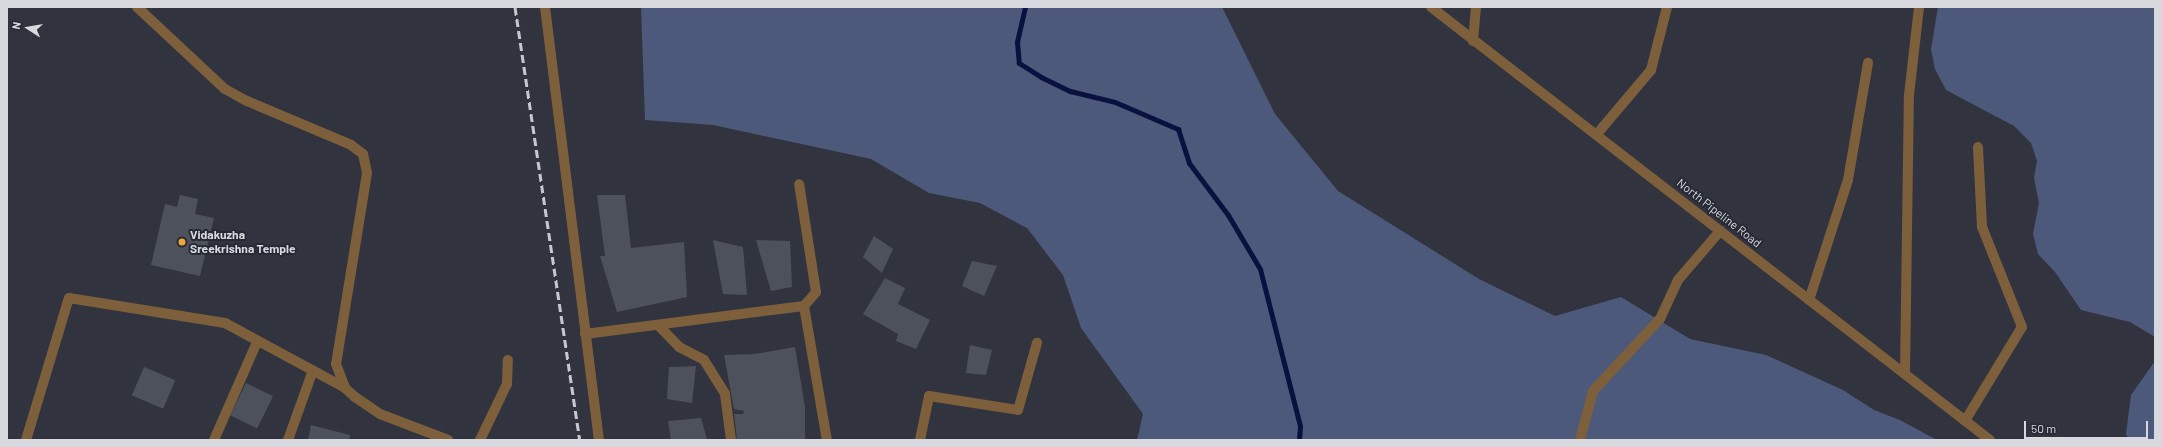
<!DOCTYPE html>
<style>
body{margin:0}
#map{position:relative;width:2162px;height:447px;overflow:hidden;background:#31343e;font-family:Barlow,sans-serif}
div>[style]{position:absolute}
.green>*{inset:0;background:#4d597a}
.stream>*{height:5px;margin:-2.5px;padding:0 2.5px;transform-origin:2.5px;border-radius:2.5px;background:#09123e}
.building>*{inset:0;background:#4d515b;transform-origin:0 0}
.minor>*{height:10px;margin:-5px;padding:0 5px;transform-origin:5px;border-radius:5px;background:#7d603b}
.tertiary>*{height:10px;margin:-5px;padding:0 5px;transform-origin:5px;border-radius:5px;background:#7d603b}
.rail>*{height:3px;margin-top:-1.5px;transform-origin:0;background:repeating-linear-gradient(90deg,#c6c8cf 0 8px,transparent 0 12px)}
.dots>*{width:11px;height:11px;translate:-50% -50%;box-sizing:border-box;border:2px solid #272a34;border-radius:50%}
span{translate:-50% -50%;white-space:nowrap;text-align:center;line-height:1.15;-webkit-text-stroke:4px #272a34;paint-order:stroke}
.street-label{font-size:12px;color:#d7d9df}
.poi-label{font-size:12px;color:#d7d9df;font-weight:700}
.left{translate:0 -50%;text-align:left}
.frame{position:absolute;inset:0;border:8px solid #d7d9df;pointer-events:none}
.north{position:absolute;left:8px;top:8px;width:40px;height:40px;-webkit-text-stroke:3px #272a34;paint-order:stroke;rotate:282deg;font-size:11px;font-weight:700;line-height:16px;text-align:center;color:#d7d9df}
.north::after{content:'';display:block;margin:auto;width:14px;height:18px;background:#d7d9df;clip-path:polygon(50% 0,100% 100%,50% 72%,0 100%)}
.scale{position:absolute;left:2024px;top:421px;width:124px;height:18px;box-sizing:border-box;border:2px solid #d7d9df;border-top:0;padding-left:5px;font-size:12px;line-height:14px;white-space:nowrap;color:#d7d9df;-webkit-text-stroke:3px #272a34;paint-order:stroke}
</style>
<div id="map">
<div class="green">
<div style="clip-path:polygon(641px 7px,1222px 7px,1275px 114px,1338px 191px,1479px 279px,1555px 316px,1621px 297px,1690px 339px,1766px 355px,1843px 390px,1874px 410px,1900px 420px,1937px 440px,1137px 440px,1143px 414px,1081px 328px,1063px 275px,1027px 228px,980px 203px,929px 193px,871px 159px,713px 125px,645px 120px)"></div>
<div style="clip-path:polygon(1938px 7px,2155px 7px,2155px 337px,2130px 322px,2081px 310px,2055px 272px,2038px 254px,2033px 234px,2039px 203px,2034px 178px,2037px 161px,2031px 143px,2014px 126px,1946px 90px,1935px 69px,1931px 49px)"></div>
<div style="clip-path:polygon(2155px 361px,2155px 439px,2129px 440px,2126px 434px,2131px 395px)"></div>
</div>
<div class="stream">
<div style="left:1025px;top:7px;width:36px;rotate:103deg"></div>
<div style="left:1017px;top:42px;width:21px;rotate:85deg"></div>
<div style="left:1019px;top:63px;width:26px;rotate:32deg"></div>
<div style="left:1041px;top:77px;width:32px;rotate:26deg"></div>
<div style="left:1070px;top:91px;width:46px;rotate:13.7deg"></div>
<div style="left:1115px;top:102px;width:69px;rotate:23.2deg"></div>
<div style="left:1178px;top:129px;width:36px;rotate:72deg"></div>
<div style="left:1189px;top:163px;width:65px;rotate:53.1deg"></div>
<div style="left:1228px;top:215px;width:63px;rotate:59.3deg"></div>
<div style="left:1260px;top:269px;width:162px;rotate:75.7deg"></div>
<div style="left:1300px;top:426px;width:14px;rotate:94deg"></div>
</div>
<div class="building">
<div style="clip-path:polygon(180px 195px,198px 199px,195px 214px,214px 218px,200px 276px,151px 265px,165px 204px,177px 207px)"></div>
<div style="clip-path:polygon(597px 195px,625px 195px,631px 248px,684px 242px,687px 297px,617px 312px,600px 256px,605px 256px)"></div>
<div style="clip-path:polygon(874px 236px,893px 249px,882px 273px,863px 257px)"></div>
<div style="clip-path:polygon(713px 240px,743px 247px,747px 295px,723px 294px)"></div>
<div style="clip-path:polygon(756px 240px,790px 241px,792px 287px,771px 291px)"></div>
<div style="clip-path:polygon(972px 261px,997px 266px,984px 296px,962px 286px)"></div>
<div style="clip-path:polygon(885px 278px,905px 288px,898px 304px,930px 320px,916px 349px,896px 341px,898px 334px,863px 314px)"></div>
<div style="clip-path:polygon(970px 345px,992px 350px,986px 375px,966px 373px)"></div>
<div style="clip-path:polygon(795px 347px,805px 407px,805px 440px,737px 440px,734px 414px,743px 414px,744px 411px,734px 409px,724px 355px,755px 354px)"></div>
<div style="clip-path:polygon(696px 366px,692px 403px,667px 399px,669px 367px)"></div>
<div style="left:144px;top:367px;width:34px;height:31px;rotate:23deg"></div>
<div style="left:246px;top:383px;width:30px;height:36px;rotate:26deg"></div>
<div style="clip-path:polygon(701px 418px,707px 440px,671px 440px,668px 421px)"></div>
<div style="clip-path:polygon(311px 425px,350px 435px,349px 440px,308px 440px)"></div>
</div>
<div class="minor">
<div style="left:137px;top:7px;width:120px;rotate:43deg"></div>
<div style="left:225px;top:89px;width:25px;rotate:29deg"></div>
<div style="left:247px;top:101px;width:113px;rotate:22.9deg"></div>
<div style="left:351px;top:145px;width:15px;rotate:37deg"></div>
<div style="left:363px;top:154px;width:19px;rotate:78deg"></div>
<div style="left:367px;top:173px;width:193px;rotate:99.2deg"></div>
<div style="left:336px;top:364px;width:26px;rotate:69deg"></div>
<div style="left:345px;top:388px;width:13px;rotate:42deg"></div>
<div style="left:355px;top:397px;width:30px;rotate:34deg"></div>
<div style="left:380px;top:414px;width:73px;rotate:20.9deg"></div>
<div style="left:1431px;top:7px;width:707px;rotate:37.76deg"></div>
<div style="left:1597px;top:134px;width:84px;rotate:-49.8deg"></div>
<div style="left:1651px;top:70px;width:65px;rotate:-75.7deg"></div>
<div style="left:1809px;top:300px;width:126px;rotate:-72deg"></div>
<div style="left:1848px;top:180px;width:119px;rotate:-80.3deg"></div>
<div style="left:804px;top:306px;width:136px;rotate:80.3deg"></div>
<div style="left:658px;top:325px;width:30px;rotate:46deg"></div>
<div style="left:679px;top:347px;width:28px;rotate:27deg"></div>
<div style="left:704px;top:360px;width:40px;rotate:58deg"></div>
<div style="left:725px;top:394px;width:46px;rotate:82.6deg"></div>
<div style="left:585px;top:334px;width:221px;rotate:-7.3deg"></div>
<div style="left:804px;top:306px;width:18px;rotate:-49deg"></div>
<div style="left:816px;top:292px;width:109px;rotate:-98.9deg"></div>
<div style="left:1905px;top:374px;width:279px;rotate:-89.2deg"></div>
<div style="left:1909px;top:95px;width:89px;rotate:-83.5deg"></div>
<div style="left:1965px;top:421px;width:110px;rotate:-58.8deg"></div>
<div style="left:2022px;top:327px;width:108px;rotate:-111.8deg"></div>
<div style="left:1982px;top:227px;width:80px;rotate:-92.9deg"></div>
<div style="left:26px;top:440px;width:148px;rotate:-73.2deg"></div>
<div style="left:69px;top:298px;width:158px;rotate:9.1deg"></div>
<div style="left:225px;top:323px;width:136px;rotate:28.4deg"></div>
<div style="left:214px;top:440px;width:107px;rotate:-66.3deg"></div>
<div style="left:288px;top:440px;width:74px;rotate:-70.3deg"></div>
<div style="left:480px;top:440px;width:62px;rotate:-64.3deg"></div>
<div style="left:507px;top:384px;width:24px;rotate:-88deg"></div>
<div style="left:920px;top:440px;width:45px;rotate:-78.4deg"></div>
<div style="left:929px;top:396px;width:90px;rotate:8.9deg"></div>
<div style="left:1018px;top:410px;width:70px;rotate:-74.2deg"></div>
<div style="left:1580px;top:440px;width:51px;rotate:-75.1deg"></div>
<div style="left:1593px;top:391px;width:98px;rotate:-47.1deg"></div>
<div style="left:1660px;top:319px;width:43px;rotate:-65.2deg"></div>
<div style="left:1678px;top:280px;width:65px;rotate:-49.4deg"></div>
</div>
<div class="tertiary">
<div style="left:545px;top:7px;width:436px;rotate:82.9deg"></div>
<div style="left:1473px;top:41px;width:34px;rotate:-85deg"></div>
</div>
<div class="rail">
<div style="left:515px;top:7px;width:438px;rotate:81.5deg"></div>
</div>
<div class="dots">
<div style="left:182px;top:242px;background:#efa73d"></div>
</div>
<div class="street-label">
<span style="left:1719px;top:213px;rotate:38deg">North Pipeline Road</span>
</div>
<div class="poi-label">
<span class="left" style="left:190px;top:242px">Vidakuzha<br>Sreekrishna Temple</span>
</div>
<div class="frame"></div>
<div class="north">N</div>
<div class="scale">50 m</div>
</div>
